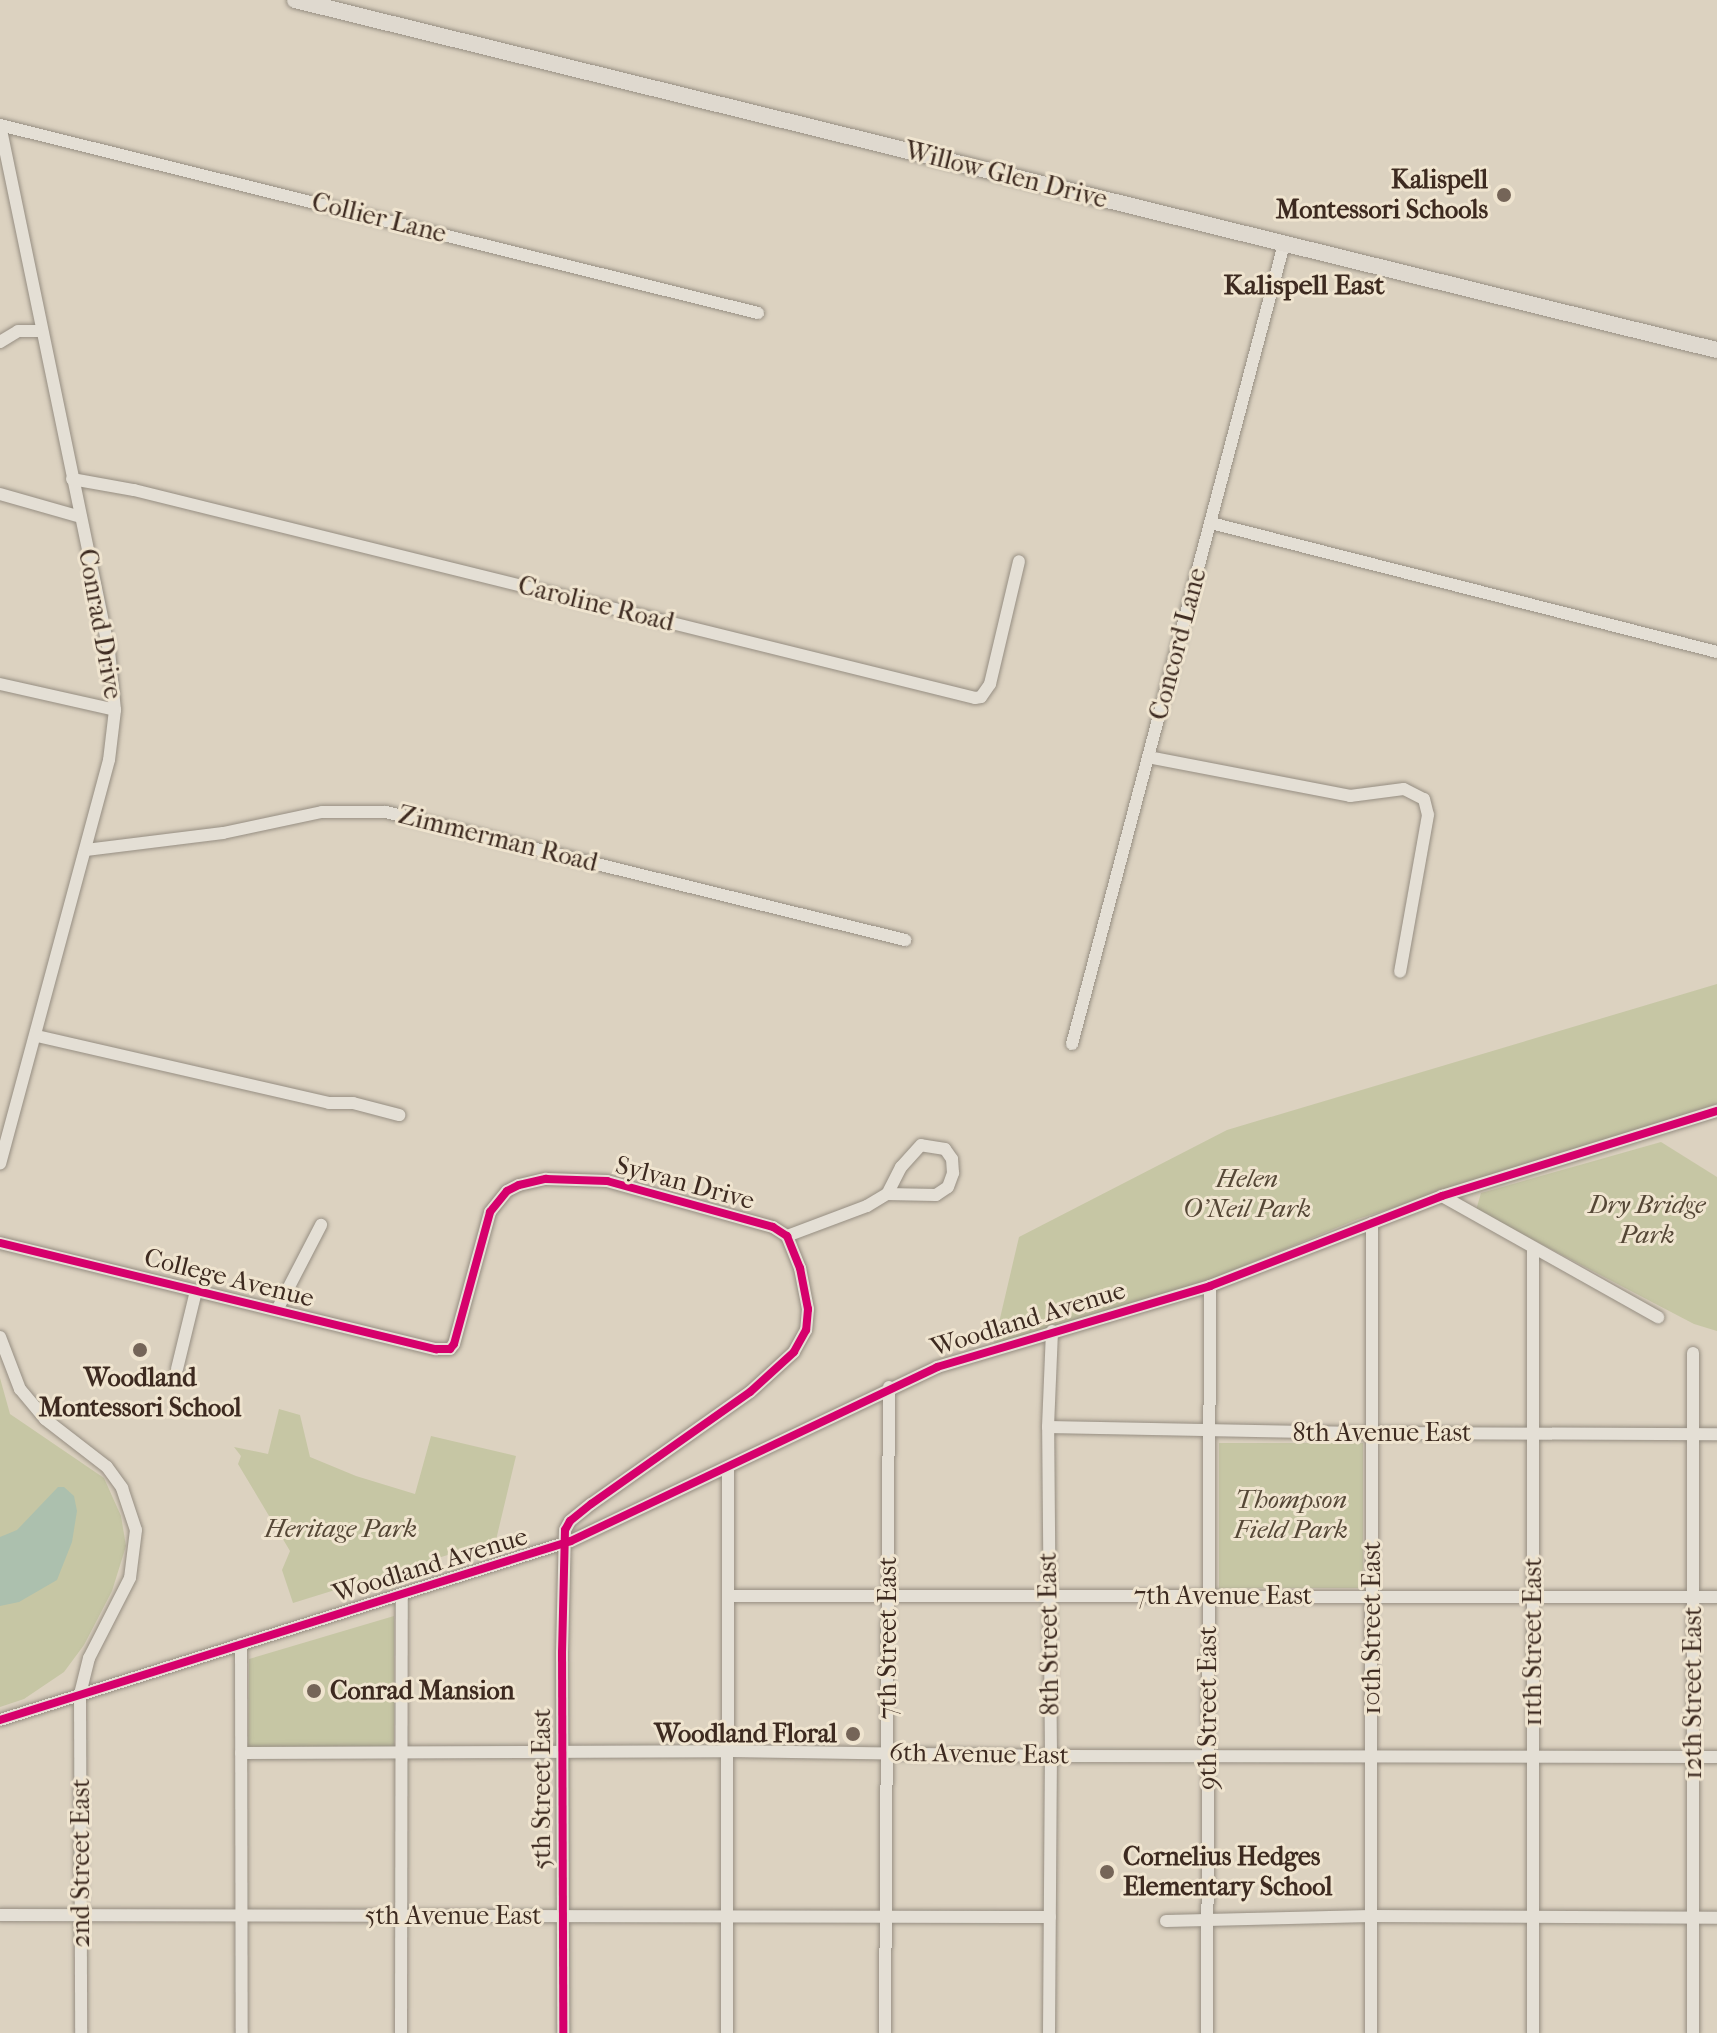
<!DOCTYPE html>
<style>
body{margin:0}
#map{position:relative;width:1717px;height:2033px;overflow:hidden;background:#dcd2c0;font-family:"IM FELL French Canon",serif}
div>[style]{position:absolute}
.green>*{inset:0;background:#c6c6a4;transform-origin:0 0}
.water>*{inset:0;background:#acc0ae}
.roads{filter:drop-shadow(0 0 2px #968e82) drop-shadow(0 0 2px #968e82)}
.minor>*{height:12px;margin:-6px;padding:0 6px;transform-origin:6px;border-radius:6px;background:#e4dfd5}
.major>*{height:16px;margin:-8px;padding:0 8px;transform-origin:8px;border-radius:8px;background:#dfd9cf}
.cycleway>*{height:8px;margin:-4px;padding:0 4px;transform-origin:4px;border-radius:4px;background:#d6006c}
.dots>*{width:22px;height:22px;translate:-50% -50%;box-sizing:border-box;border:4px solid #efe4cf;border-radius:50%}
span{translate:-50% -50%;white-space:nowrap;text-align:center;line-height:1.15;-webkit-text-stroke:6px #efe4cf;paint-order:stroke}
.street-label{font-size:26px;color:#3d2a20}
.poi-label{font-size:26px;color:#3d2a20;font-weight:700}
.right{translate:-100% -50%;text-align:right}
.left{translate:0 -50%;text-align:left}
.park-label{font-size:26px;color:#554736;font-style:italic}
.neighbourhood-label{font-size:28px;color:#3d2a20;font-weight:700}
</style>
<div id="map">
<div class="green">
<div style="clip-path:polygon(1717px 984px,1717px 1104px,1358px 1219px,1212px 1279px,994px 1344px,1019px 1237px,1227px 1130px)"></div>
<div style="clip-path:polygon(1661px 1142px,1717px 1177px,1717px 1331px,1694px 1324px,1476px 1210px,1481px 1193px)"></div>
<div style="clip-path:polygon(0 1378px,10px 1414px,104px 1478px,121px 1516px,126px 1546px,112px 1591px,84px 1645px,64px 1672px,24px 1699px,0 1707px)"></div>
<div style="clip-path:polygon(279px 1409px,300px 1415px,310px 1457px,356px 1476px,415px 1494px,431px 1436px,516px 1456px,496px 1540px,293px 1603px,282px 1570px,290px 1551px,238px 1464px,241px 1456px,234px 1447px,268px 1454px)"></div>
<div style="left:1219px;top:1443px;width:144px;height:145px"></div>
<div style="clip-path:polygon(394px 1616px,394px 1749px,248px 1749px,249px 1659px)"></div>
</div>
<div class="water">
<div style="clip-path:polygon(58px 1487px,64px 1487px,74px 1496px,77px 1511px,72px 1542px,57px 1580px,19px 1602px,0 1606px,0 1537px,17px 1530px)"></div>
</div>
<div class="roads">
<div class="minor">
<div style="left:0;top:125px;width:537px;rotate:78.29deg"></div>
<div style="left:109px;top:651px;width:59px;rotate:84.2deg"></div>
<div style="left:115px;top:710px;width:50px;rotate:96.8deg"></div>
<div style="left:109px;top:760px;width:418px;rotate:105.1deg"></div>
<div style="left:0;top:125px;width:781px;rotate:13.93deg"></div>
<div style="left:0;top:342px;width:21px;rotate:-31deg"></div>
<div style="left:18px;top:331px;width:23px"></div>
<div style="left:72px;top:479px;width:63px;rotate:10.1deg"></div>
<div style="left:134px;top:490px;width:866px;rotate:13.89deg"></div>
<div style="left:975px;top:698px;width:6px;rotate:-9deg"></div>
<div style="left:981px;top:697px;width:16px;rotate:-55deg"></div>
<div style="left:990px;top:684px;width:126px;rotate:-76.7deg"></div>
<div style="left:0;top:494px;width:84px;rotate:15.9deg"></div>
<div style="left:1211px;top:523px;width:522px;rotate:14.3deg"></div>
<div style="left:0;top:684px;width:118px;rotate:12.7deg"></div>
<div style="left:1148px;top:757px;width:206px;rotate:10.9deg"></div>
<div style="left:1350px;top:796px;width:54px;rotate:-7.4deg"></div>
<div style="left:1404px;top:789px;width:22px;rotate:27deg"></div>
<div style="left:1424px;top:799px;width:16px;rotate:76deg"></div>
<div style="left:1428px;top:815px;width:159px;rotate:100.1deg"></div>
<div style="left:86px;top:850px;width:138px;rotate:-7.1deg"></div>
<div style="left:223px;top:833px;width:101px;rotate:-12deg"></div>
<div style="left:322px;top:812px;width:64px"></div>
<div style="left:386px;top:812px;width:535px;rotate:13.85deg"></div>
<div style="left:37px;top:1036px;width:300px;rotate:12.9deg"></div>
<div style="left:329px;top:1103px;width:24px"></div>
<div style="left:353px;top:1103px;width:48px;rotate:14.6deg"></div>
<div style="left:1072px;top:1044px;width:828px;rotate:-75.16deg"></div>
<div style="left:1442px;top:1196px;width:248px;rotate:29.3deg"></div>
<div style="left:787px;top:1236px;width:85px;rotate:-20.6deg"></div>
<div style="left:867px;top:1206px;width:23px;rotate:-31deg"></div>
<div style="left:887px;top:1194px;width:49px;rotate:1.2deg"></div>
<div style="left:936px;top:1195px;width:14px;rotate:-34deg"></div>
<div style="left:948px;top:1187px;width:15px;rotate:-70deg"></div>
<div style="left:953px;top:1173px;width:14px;rotate:-94deg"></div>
<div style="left:952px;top:1159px;width:12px;rotate:-125deg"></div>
<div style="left:945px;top:1149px;width:24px;rotate:-171deg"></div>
<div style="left:921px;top:1145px;width:30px;rotate:132deg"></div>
<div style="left:901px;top:1167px;width:30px;rotate:117deg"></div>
<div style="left:0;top:1243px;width:449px;rotate:13.7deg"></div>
<div style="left:436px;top:1349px;width:14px"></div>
<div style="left:450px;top:1349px;width:6px;rotate:-51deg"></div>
<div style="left:454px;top:1344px;width:137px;rotate:-74.7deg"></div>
<div style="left:490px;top:1212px;width:27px;rotate:-51deg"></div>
<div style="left:507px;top:1191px;width:13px;rotate:-27deg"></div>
<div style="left:519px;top:1185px;width:28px;rotate:-13deg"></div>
<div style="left:546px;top:1179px;width:61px;rotate:1.9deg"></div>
<div style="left:607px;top:1181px;width:172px;rotate:15.5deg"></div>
<div style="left:773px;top:1227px;width:17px;rotate:33deg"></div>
<div style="left:787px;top:1236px;width:35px;rotate:68deg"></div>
<div style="left:800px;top:1268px;width:42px;rotate:79deg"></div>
<div style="left:808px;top:1309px;width:21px;rotate:95deg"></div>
<div style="left:806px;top:1330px;width:25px;rotate:119deg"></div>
<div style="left:794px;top:1352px;width:59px;rotate:137.7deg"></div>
<div style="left:750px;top:1392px;width:194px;rotate:144.8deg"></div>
<div style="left:591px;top:1504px;width:27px;rotate:141deg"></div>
<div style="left:570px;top:1521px;width:10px;rotate:119deg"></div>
<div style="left:565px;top:1530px;width:122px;rotate:91.4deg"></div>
<div style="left:562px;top:1652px;width:381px;rotate:89.8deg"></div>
<div style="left:277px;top:1310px;width:96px;rotate:-62.6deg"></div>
<div style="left:0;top:1337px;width:56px;rotate:69deg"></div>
<div style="left:20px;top:1389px;width:39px;rotate:50deg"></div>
<div style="left:45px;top:1419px;width:78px;rotate:37.7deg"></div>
<div style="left:107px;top:1467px;width:26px;rotate:54deg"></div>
<div style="left:122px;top:1488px;width:44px;rotate:71.6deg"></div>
<div style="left:136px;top:1530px;width:48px;rotate:97.1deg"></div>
<div style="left:130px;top:1578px;width:90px;rotate:117.1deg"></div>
<div style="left:89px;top:1658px;width:37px;rotate:104deg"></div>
<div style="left:80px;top:1694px;width:339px;rotate:89.8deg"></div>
<div style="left:177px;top:1369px;width:80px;rotate:-76.3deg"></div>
<div style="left:1048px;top:1427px;width:324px;rotate:1.1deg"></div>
<div style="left:1372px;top:1433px;width:345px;rotate:0.2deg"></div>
<div style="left:728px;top:1596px;width:989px;rotate:0.06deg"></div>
<div style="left:241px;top:1644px;width:389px;rotate:89.9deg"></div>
<div style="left:0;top:1720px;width:598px;rotate:-17.41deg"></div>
<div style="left:571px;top:1541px;width:405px;rotate:-25.4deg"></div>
<div style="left:937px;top:1367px;width:285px;rotate:-16.5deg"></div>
<div style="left:1210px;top:1286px;width:249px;rotate:-21.2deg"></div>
<div style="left:1442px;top:1196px;width:288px;rotate:-17.2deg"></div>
<div style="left:241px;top:1753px;width:487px;rotate:-0.2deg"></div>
<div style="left:728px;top:1751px;width:323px;rotate:0.9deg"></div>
<div style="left:1051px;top:1756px;width:666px;rotate:0.09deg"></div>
<div style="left:0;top:1915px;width:1050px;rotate:0.11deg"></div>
<div style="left:1166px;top:1921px;width:205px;rotate:-1.4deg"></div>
<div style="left:1371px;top:1916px;width:346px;rotate:0.3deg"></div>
<div style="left:401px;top:2033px;width:438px;rotate:-89.9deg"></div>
<div style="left:727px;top:2033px;width:565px;rotate:-89.9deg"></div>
<div style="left:885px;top:2033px;width:646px;rotate:-89.65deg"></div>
<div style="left:1049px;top:2033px;width:277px;rotate:-89.6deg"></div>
<div style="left:1051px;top:1756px;width:329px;rotate:-90.5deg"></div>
<div style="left:1048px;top:1427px;width:96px;rotate:-87.6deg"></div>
<div style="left:1207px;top:2033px;width:747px;rotate:-89.77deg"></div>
<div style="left:1371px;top:2033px;width:810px;rotate:-89.93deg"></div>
<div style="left:1533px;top:2033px;width:783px;rotate:-90deg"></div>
<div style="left:1693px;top:2033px;width:680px;rotate:-90deg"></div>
</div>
<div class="major">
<div style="left:295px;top:0;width:1464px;rotate:13.83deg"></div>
</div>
</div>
<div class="cycleway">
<div style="left:0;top:1243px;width:449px;rotate:13.7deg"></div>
<div style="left:436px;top:1349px;width:14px"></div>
<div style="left:450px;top:1349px;width:6px;rotate:-51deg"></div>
<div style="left:454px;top:1344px;width:137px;rotate:-74.7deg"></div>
<div style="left:490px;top:1212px;width:27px;rotate:-51deg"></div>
<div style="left:507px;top:1191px;width:13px;rotate:-27deg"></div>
<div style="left:519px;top:1185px;width:28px;rotate:-13deg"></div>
<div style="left:546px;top:1179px;width:61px;rotate:1.9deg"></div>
<div style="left:607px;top:1181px;width:172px;rotate:15.5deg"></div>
<div style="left:773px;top:1227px;width:17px;rotate:33deg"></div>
<div style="left:787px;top:1236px;width:35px;rotate:68deg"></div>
<div style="left:800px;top:1268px;width:42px;rotate:79deg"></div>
<div style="left:808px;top:1309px;width:21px;rotate:95deg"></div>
<div style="left:806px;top:1330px;width:25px;rotate:119deg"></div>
<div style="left:794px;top:1352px;width:59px;rotate:137.7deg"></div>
<div style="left:750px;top:1392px;width:194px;rotate:144.8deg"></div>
<div style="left:591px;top:1504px;width:27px;rotate:141deg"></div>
<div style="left:570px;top:1521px;width:10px;rotate:119deg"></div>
<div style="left:565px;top:1530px;width:122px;rotate:91.4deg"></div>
<div style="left:562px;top:1652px;width:381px;rotate:89.8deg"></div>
<div style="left:0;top:1720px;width:598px;rotate:-17.41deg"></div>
<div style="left:571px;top:1541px;width:405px;rotate:-25.4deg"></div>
<div style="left:937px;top:1367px;width:285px;rotate:-16.5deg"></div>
<div style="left:1210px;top:1286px;width:249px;rotate:-21.2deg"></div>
<div style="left:1442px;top:1196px;width:288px;rotate:-17.2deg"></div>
</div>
<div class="dots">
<div style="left:1504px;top:195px;background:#756558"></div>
<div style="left:140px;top:1350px;background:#756558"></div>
<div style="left:314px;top:1691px;background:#756558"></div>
<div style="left:853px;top:1734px;background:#756558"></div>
<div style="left:1107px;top:1872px;background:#756558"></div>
</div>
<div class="street-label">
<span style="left:1006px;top:175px;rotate:14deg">Willow Glen Drive</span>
<span style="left:379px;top:218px;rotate:14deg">Collier Lane</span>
<span style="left:596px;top:604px;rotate:14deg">Caroline Road</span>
<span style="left:100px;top:624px;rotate:80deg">Conrad Drive</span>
<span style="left:1178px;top:644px;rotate:-75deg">Concord Lane</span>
<span style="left:498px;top:839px;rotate:14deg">Zimmerman Road</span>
<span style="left:685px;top:1183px;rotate:15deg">Sylvan Drive</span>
<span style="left:229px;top:1278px;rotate:14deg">College Avenue</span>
<span style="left:1028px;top:1319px;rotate:-17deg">Woodland Avenue</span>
<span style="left:1382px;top:1433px">8th Avenue East</span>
<span style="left:430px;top:1565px;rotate:-17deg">Woodland Avenue</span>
<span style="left:1223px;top:1596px">7th Avenue East</span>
<span style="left:1372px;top:1628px;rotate:-90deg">10th Street East</span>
<span style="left:1049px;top:1634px;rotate:-91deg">8th Street East</span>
<span style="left:888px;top:1638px;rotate:-90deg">7th Street East</span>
<span style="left:1533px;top:1642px;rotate:-90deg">11th Street East</span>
<span style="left:1693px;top:1693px;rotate:-90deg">12th Street East</span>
<span style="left:1208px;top:1708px;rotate:-90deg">9th Street East</span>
<span style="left:979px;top:1754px;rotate:1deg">6th Avenue East</span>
<span style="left:542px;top:1789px;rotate:-90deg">5th Street East</span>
<span style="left:81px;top:1863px;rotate:-90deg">2nd Street East</span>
<span style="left:453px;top:1916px">5th Avenue East</span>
</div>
<div class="poi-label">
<span class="right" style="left:1488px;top:195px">Kalispell<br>Montessori Schools</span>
<span style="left:140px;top:1393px">Woodland<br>Montessori School</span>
<span class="left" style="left:330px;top:1691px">Conrad Mansion</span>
<span class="right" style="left:837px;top:1734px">Woodland Floral</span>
<span class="left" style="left:1123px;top:1872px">Cornelius Hedges<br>Elementary School</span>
</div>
<div class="park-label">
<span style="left:1247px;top:1194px">Helen<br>O'Neil Park</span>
<span style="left:1647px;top:1220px">Dry Bridge<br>Park</span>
<span style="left:1291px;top:1515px">Thompson<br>Field Park</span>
<span style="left:341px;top:1529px">Heritage Park</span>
</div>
<div class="neighbourhood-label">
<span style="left:1304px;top:285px">Kalispell East</span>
</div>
</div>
